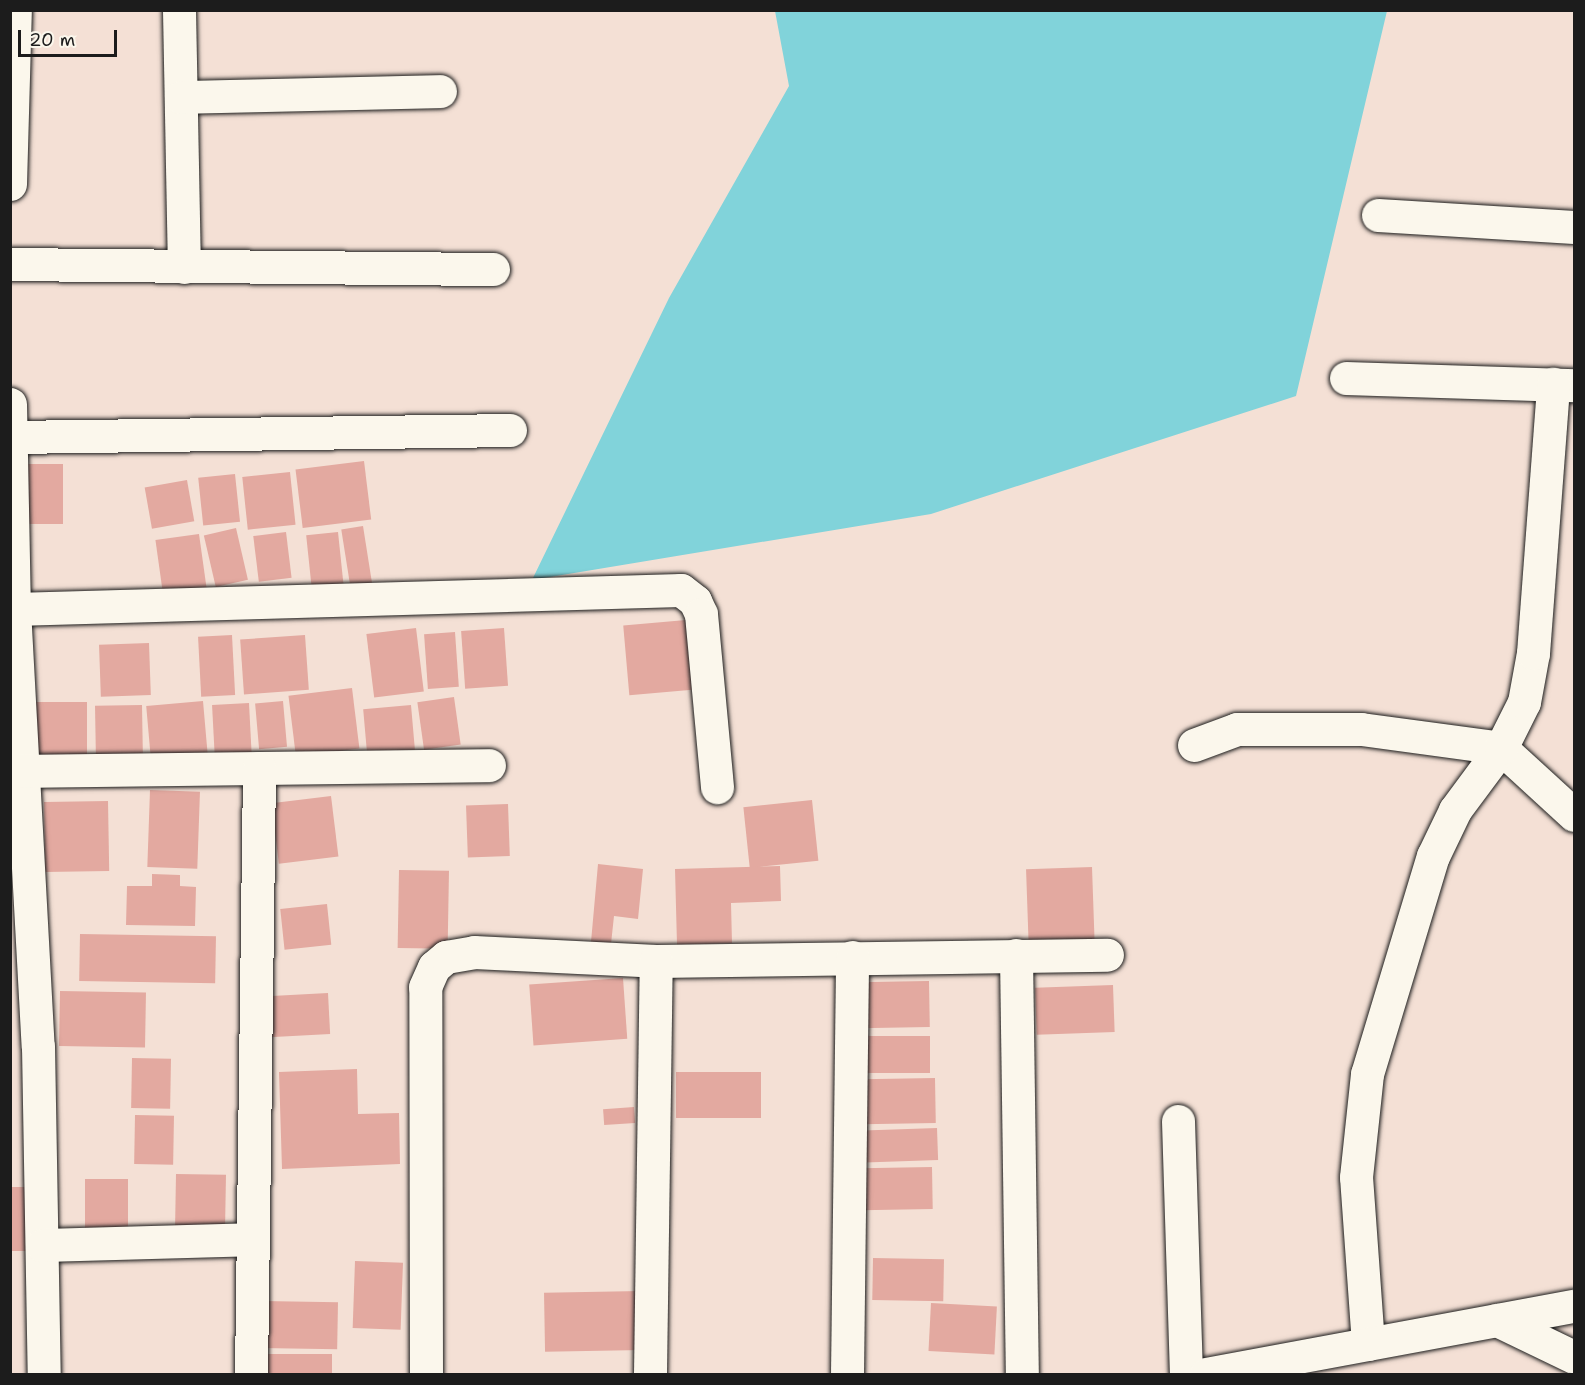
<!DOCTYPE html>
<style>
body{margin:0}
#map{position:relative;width:1585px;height:1385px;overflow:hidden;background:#f4e0d5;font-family:"Shantell Sans",sans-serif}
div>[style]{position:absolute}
.water>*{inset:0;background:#81d3da}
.building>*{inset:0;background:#e3a9a0;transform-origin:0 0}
.roads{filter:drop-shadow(0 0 2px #1c1c1c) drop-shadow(0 0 2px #1c1c1c)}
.minor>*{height:33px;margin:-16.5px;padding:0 16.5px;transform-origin:16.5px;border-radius:16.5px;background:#fbf7ec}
span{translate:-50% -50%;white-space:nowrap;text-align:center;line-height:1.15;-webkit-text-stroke:6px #fbf7ec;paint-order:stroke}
.frame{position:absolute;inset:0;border:12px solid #1c1c1c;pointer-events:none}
.scale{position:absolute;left:18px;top:30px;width:99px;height:27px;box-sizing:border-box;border:3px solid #1c1c1c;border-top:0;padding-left:8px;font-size:18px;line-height:21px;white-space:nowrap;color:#1c1c1c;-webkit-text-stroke:4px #fbf7ec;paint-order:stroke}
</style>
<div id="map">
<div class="water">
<div style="clip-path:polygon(775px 11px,1387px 11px,1296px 396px,931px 514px,532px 580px,669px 298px,789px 86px)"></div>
</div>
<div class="building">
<div style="left:364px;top:461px;width:59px;height:69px;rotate:83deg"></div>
<div style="left:63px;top:464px;width:60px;height:47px;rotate:90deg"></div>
<div style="left:290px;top:472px;width:53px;height:48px;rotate:84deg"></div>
<div style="left:235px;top:474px;width:48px;height:37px;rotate:84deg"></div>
<div style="left:187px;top:480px;width:42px;height:43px;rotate:80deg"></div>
<div style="left:363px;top:526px;width:68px;height:22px;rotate:81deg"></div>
<div style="left:236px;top:528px;width:53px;height:33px;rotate:77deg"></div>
<div style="left:286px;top:532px;width:46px;height:33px;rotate:83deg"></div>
<div style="left:338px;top:532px;width:53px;height:32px;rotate:84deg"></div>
<div style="left:199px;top:534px;width:56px;height:44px;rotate:82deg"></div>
<div style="left:686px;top:620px;width:70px;height:63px;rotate:85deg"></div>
<div style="left:416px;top:628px;width:64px;height:50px;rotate:83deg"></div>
<div style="left:504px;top:628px;width:58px;height:43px;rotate:86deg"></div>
<div style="left:455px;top:632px;width:55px;height:31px;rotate:86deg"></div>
<div style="left:232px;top:635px;width:60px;height:34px;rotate:87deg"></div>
<div style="left:305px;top:635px;width:55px;height:65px;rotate:86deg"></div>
<div style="left:149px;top:643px;width:52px;height:50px;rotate:88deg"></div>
<div style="left:352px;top:688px;width:61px;height:64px;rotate:83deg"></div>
<div style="left:454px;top:697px;width:48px;height:37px;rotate:82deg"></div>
<div style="left:203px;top:701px;width:52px;height:57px;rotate:85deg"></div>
<div style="left:283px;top:701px;width:46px;height:28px;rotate:85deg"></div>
<div style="left:87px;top:702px;width:55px;height:54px;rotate:90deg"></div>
<div style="left:249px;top:703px;width:54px;height:37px;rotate:87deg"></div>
<div style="left:142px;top:705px;width:50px;height:47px;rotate:89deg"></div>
<div style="left:411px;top:705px;width:45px;height:48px;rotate:85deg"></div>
<div style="left:150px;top:790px;width:50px;height:77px;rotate:2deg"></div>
<div style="left:331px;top:796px;width:61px;height:60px;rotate:83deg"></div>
<div style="left:812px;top:800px;width:61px;height:69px;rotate:84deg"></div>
<div style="left:108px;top:801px;width:70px;height:64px;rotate:89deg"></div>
<div style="left:508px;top:804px;width:52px;height:42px;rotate:88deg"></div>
<div style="clip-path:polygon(598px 864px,643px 869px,638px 919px,614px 916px,611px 944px,591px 942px)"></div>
<div style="clip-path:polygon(780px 866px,781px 901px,731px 903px,732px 943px,677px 945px,675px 869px)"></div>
<div style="left:1092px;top:867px;width:74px;height:66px;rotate:88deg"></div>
<div style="left:399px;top:870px;width:50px;height:78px;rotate:1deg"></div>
<div style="clip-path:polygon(152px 874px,180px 875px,180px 886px,196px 887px,195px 926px,126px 925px,127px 886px,152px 886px)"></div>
<div style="left:327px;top:904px;width:41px;height:47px;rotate:84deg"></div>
<div style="left:80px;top:934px;width:136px;height:47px;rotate:1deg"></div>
<div style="left:623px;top:978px;width:61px;height:94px;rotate:86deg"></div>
<div style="left:929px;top:981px;width:46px;height:71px;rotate:89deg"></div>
<div style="left:1113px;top:985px;width:47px;height:78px;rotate:88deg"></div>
<div style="left:60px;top:991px;width:86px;height:55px;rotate:1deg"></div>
<div style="left:328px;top:993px;width:41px;height:61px;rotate:87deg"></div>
<div style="left:930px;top:1036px;width:37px;height:68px;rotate:90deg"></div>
<div style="left:132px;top:1058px;width:39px;height:50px;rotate:1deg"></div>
<div style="clip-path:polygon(357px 1069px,358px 1114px,399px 1113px,400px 1164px,282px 1169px,279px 1072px)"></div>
<div style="left:676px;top:1072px;width:85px;height:46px"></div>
<div style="left:935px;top:1078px;width:45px;height:73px;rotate:89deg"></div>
<div style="left:634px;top:1107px;width:16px;height:31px;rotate:86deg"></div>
<div style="left:135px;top:1115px;width:39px;height:49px;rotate:1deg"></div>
<div style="left:937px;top:1128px;width:32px;height:73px;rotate:88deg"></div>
<div style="left:932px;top:1167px;width:42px;height:71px;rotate:89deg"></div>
<div style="left:176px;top:1174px;width:50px;height:61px;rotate:1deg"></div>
<div style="left:85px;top:1179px;width:43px;height:54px"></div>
<div style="left:10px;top:1187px;width:16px;height:64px"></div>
<div style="left:873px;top:1258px;width:71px;height:42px;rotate:1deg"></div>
<div style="left:355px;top:1261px;width:48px;height:67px;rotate:2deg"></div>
<div style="left:641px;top:1291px;width:59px;height:97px;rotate:89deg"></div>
<div style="left:262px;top:1301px;width:76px;height:47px;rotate:1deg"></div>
<div style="left:931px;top:1303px;width:66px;height:48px;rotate:3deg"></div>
<div style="left:255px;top:1354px;width:77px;height:20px"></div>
</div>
<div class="roads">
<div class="minor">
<div style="left:179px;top:10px;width:257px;rotate:88.9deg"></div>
<div style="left:181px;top:97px;width:259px;rotate:-1.3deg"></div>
<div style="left:10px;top:184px;width:174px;rotate:-88.4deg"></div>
<div style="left:1378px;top:215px;width:196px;rotate:3.5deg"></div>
<div style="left:10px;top:264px;width:483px;rotate:0.6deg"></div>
<div style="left:1346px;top:378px;width:228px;rotate:1.8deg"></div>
<div style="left:10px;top:404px;width:205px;rotate:88.9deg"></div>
<div style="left:14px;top:609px;width:438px;rotate:86.9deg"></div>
<div style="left:38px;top:1046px;width:328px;rotate:89deg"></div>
<div style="left:11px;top:437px;width:499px;rotate:-0.8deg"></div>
<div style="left:14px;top:609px;width:667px;rotate:-1.63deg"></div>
<div style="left:681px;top:590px;width:18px;rotate:38deg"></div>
<div style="left:695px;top:601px;width:14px;rotate:65deg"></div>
<div style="left:701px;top:614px;width:174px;rotate:84.7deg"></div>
<div style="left:1194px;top:745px;width:46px;rotate:-20.4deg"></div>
<div style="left:1237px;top:729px;width:124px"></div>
<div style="left:1361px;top:729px;width:141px;rotate:7.7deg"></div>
<div style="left:1501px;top:748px;width:99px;rotate:42.5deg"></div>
<div style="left:10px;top:771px;width:479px;rotate:-0.7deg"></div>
<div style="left:1016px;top:955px;width:419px;rotate:89.2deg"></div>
<div style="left:1178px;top:1121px;width:253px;rotate:88.2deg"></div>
<div style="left:42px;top:1245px;width:209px;rotate:-1.6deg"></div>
<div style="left:1497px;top:1320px;width:85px;rotate:25.7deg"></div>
<div style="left:1368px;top:1344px;width:167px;rotate:-94.1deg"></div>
<div style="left:1356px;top:1177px;width:104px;rotate:-83.9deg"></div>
<div style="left:1367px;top:1074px;width:228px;rotate:-73.2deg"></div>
<div style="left:1433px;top:856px;width:51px;rotate:-64.4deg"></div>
<div style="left:1455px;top:810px;width:77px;rotate:-53.4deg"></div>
<div style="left:1501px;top:748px;width:51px;rotate:-63.4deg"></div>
<div style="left:1524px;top:702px;width:50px;rotate:-79.6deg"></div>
<div style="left:1533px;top:653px;width:270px;rotate:-85.7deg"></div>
<div style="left:251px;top:1374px;width:606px;rotate:-89.24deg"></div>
<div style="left:426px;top:1374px;width:387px;rotate:-90.1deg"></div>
<div style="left:425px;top:987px;width:22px;rotate:-66deg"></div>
<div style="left:434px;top:967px;width:16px;rotate:-40deg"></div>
<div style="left:446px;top:957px;width:28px;rotate:-10deg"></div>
<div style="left:474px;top:952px;width:182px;rotate:2.8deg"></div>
<div style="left:656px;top:961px;width:451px;rotate:-0.8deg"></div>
<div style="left:650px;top:1374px;width:413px;rotate:-89.2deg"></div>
<div style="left:847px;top:1374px;width:417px;rotate:-89.3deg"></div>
<div style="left:1206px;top:1374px;width:374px;rotate:-10.5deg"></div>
</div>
</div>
<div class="frame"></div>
<div class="scale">20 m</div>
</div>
